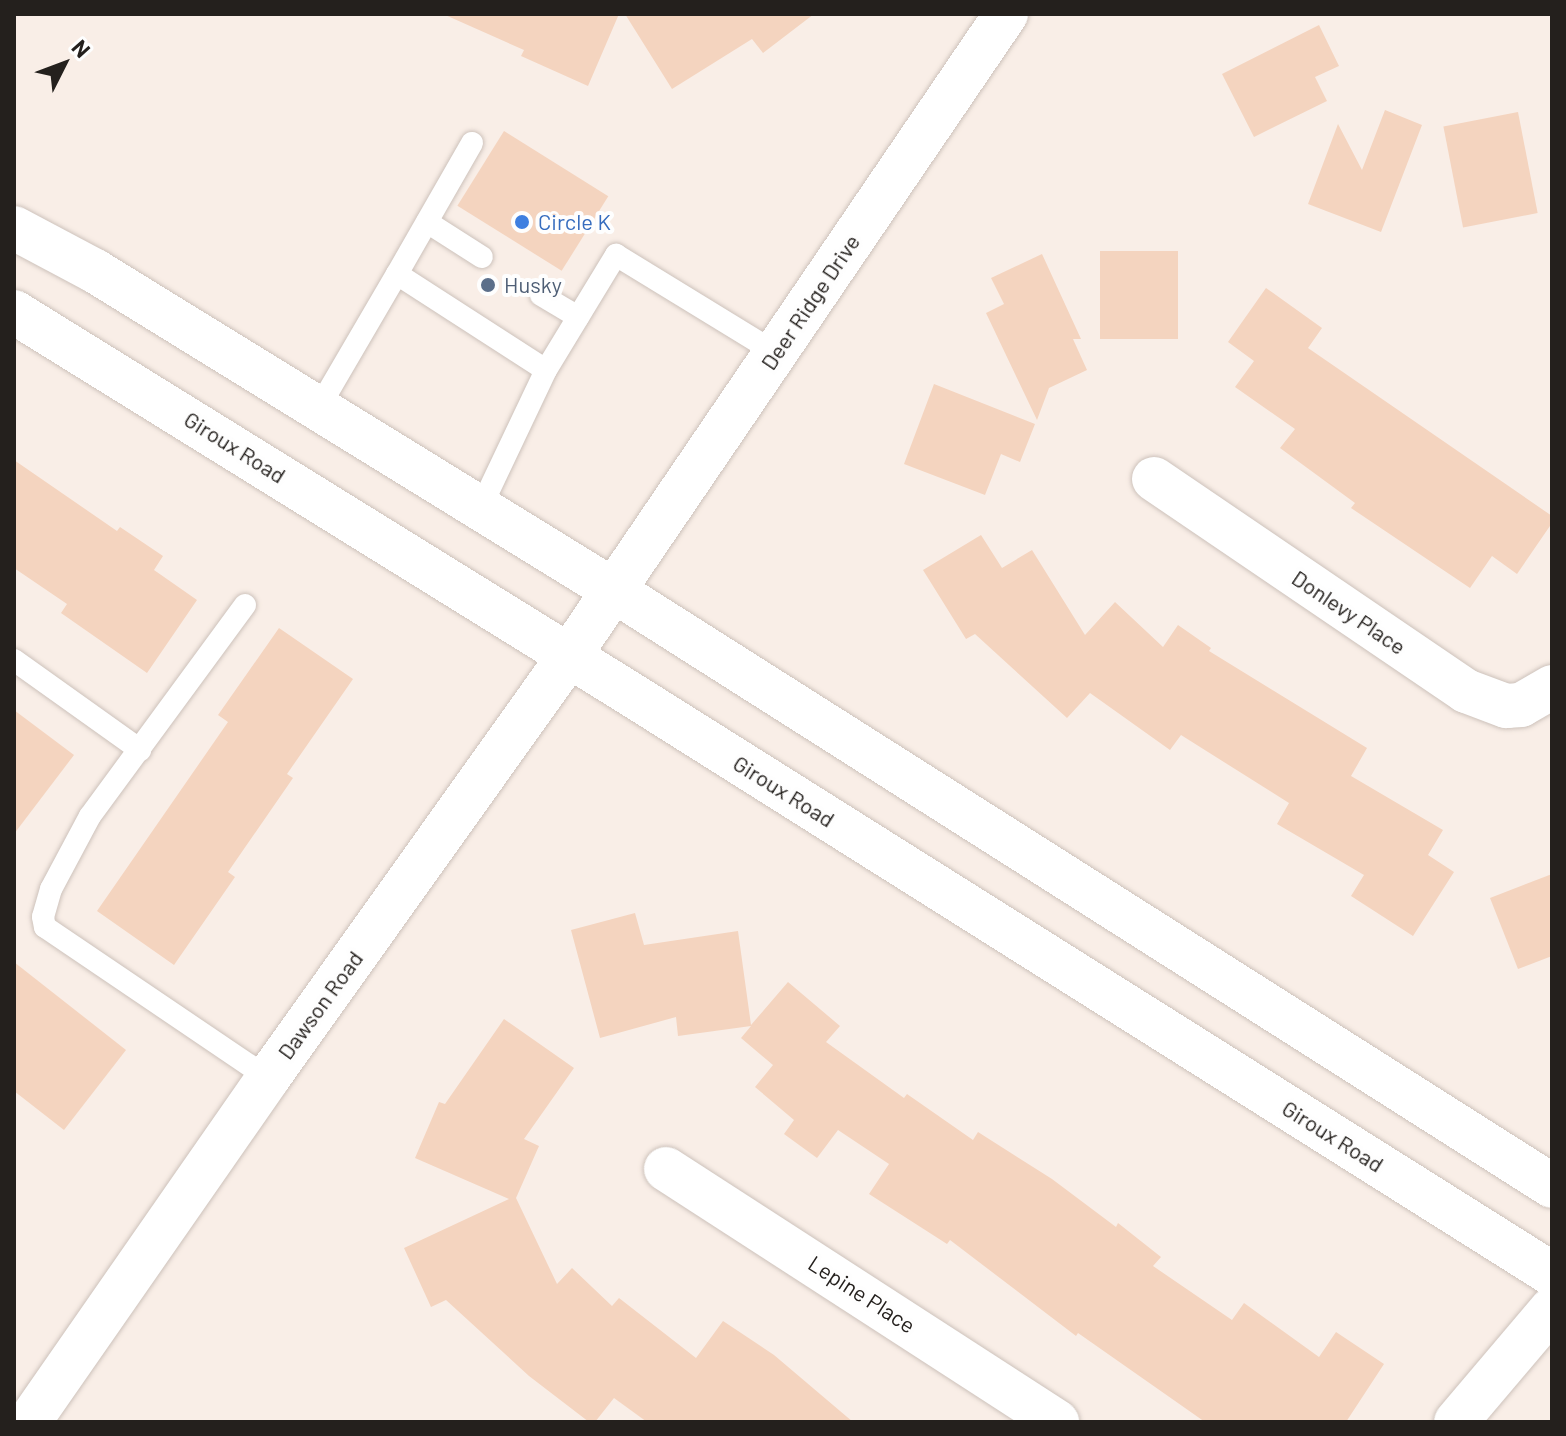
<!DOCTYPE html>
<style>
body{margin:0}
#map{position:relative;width:1566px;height:1436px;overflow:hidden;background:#f9eee7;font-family:Barlow,sans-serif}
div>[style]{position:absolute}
.building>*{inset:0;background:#f4d4bf;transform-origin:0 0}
.roads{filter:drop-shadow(0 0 2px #cdc2bb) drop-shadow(0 0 2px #cdc2bb)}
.lane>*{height:22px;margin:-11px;padding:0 11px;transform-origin:11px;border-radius:11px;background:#fff}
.street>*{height:44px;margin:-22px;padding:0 22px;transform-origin:22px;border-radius:22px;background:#fff}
.secondary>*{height:44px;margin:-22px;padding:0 22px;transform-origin:22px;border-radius:22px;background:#fff}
.dots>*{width:22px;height:22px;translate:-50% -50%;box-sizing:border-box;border:4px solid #fefefe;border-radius:50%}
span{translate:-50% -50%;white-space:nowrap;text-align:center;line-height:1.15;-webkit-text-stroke:8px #fefefe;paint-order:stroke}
.shop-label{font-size:22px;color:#366cbe}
.left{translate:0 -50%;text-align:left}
.service-label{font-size:22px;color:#4e5e75}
.street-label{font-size:22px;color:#24201d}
.frame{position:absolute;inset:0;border:16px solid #24201d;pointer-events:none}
.north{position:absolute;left:24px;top:24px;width:80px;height:80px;-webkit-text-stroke:6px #fefefe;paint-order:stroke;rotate:48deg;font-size:22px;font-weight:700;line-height:32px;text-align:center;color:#24201d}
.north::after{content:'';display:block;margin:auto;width:28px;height:36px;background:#24201d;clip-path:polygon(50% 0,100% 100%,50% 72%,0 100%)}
</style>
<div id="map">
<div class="building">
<div style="clip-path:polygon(443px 14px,619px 14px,588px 86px,521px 56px,524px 50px)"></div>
<div style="clip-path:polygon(625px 14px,814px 14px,763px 53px,752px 39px,672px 89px)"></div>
<div style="clip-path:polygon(1319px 25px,1339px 66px,1315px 77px,1327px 101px,1254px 137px,1222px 74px)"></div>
<div style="clip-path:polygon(1385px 110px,1422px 125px,1381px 232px,1308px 204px,1338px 124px,1362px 170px)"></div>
<div style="left:1518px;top:112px;width:103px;height:76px;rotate:79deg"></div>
<div style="left:504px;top:131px;width:123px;height:88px;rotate:32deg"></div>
<div style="left:1100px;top:251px;width:78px;height:88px"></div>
<div style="clip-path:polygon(1042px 254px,1081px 339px,1073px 339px,1087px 370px,1049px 388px,1037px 420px,986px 313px,1004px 304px,991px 278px)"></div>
<div style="clip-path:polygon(1266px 288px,1322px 328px,1308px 348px,1552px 516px,1552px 523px,1517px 574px,1492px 556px,1470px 588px,1351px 508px,1355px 503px,1280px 448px,1295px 429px,1235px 387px,1254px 361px,1228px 342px)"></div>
<div style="clip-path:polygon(934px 384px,1035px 424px,1020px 462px,1001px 454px,985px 495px,904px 464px)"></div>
<div style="clip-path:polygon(14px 460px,117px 531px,120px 527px,163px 556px,154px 570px,197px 600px,147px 673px,61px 613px,67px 604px,14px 568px)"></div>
<div style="clip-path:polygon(981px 535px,1002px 568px,1032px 550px,1085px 635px,1115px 602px,1163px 647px,1178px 625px,1211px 648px,1209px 651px,1367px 748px,1351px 776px,1443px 830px,1428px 855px,1454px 872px,1413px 936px,1351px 896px,1364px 875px,1277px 824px,1289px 803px,1181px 735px,1170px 750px,1090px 693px,1067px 718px,975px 634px,966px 639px,923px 570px)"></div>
<div style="clip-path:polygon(279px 628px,353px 679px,287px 774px,293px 778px,228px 872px,235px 877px,174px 965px,97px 911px,228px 722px,218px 715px)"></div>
<div style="clip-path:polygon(14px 710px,74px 755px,14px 834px)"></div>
<div style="clip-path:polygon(1552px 874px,1552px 956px,1518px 969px,1490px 898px)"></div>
<div style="clip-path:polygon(635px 913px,644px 945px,738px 931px,751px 1025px,788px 982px,840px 1026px,826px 1042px,904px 1098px,907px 1094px,973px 1140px,978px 1132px,1052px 1179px,1116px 1227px,1118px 1223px,1161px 1257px,1153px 1266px,1232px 1320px,1244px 1303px,1319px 1357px,1336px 1332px,1384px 1364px,1346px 1422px,1205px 1422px,1078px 1333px,1076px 1336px,950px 1240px,947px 1244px,869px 1194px,889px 1164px,838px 1130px,817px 1158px,784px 1134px,794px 1120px,755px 1087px,773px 1065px,741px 1038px,751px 1026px,678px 1036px,676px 1017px,600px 1038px,571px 930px)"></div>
<div style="clip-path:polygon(14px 962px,126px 1050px,64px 1130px,14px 1091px)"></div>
<div style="clip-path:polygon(504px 1019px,574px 1068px,524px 1139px,539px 1146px,516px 1198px,557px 1284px,572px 1268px,612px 1306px,619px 1298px,696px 1358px,723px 1321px,774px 1355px,853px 1422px,647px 1422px,614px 1398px,595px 1422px,589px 1422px,529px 1376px,446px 1300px,431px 1307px,404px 1248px,509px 1199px,415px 1158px,439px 1102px,445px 1104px)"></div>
</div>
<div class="roads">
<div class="lane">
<div style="left:427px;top:222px;width:65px;rotate:32.5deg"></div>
<div style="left:397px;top:274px;width:151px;rotate:-60.2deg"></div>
<div style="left:541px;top:295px;width:43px;rotate:30.7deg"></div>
<div style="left:318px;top:409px;width:156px;rotate:-59.7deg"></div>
<div style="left:397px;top:274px;width:177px;rotate:32.8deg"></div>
<div style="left:480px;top:509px;width:154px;rotate:-64.6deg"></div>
<div style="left:546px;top:370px;width:135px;rotate:-58.7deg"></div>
<div style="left:616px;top:255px;width:188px;rotate:31.5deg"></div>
<div style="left:245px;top:605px;width:262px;rotate:126.3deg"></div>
<div style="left:90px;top:816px;width:83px;rotate:118.1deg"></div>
<div style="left:51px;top:889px;width:29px;rotate:106deg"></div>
<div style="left:43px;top:917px;width:10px;rotate:79deg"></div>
<div style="left:45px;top:927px;width:269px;rotate:34.1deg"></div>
<div style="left:14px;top:660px;width:155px;rotate:35.5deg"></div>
</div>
<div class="street">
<div style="left:1154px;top:479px;width:377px;rotate:34.2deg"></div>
<div style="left:1466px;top:691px;width:43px;rotate:20.6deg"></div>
<div style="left:1506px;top:706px;width:15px;rotate:-4deg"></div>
<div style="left:1521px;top:705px;width:36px;rotate:-30deg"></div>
<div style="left:666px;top:1169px;width:466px;rotate:32.9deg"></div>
</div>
<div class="secondary">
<div style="left:14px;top:228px;width:92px;rotate:28deg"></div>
<div style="left:95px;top:271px;width:608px;rotate:31.63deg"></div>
<div style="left:613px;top:590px;width:1112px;rotate:32.4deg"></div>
<div style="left:14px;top:312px;width:723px;rotate:31.78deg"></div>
<div style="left:629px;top:693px;width:1091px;rotate:32.19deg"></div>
<div style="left:29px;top:1422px;width:419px;rotate:-55.2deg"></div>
<div style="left:268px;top:1078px;width:518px;rotate:-54.5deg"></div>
<div style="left:569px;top:656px;width:777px;rotate:-55.76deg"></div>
<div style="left:1456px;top:1422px;width:148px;rotate:-49.7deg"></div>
</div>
</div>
<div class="dots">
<div style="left:522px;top:222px;background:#3f7fe0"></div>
<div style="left:488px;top:285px;background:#5c6f8a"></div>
</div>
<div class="shop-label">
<span class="left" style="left:538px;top:222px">Circle K</span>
</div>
<div class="service-label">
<span class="left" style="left:504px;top:285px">Husky</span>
</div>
<div class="street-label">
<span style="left:810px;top:302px;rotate:-56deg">Deer Ridge Drive</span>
<span style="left:235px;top:447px;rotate:32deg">Giroux Road</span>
<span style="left:1349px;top:612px;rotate:34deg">Donlevy Place</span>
<span style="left:784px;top:791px;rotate:32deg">Giroux Road</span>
<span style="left:320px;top:1005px;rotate:-54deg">Dawson Road</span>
<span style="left:1333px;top:1136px;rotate:32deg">Giroux Road</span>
<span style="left:862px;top:1294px;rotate:33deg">Lepine Place</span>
</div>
<div class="frame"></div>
<div class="north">N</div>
</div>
